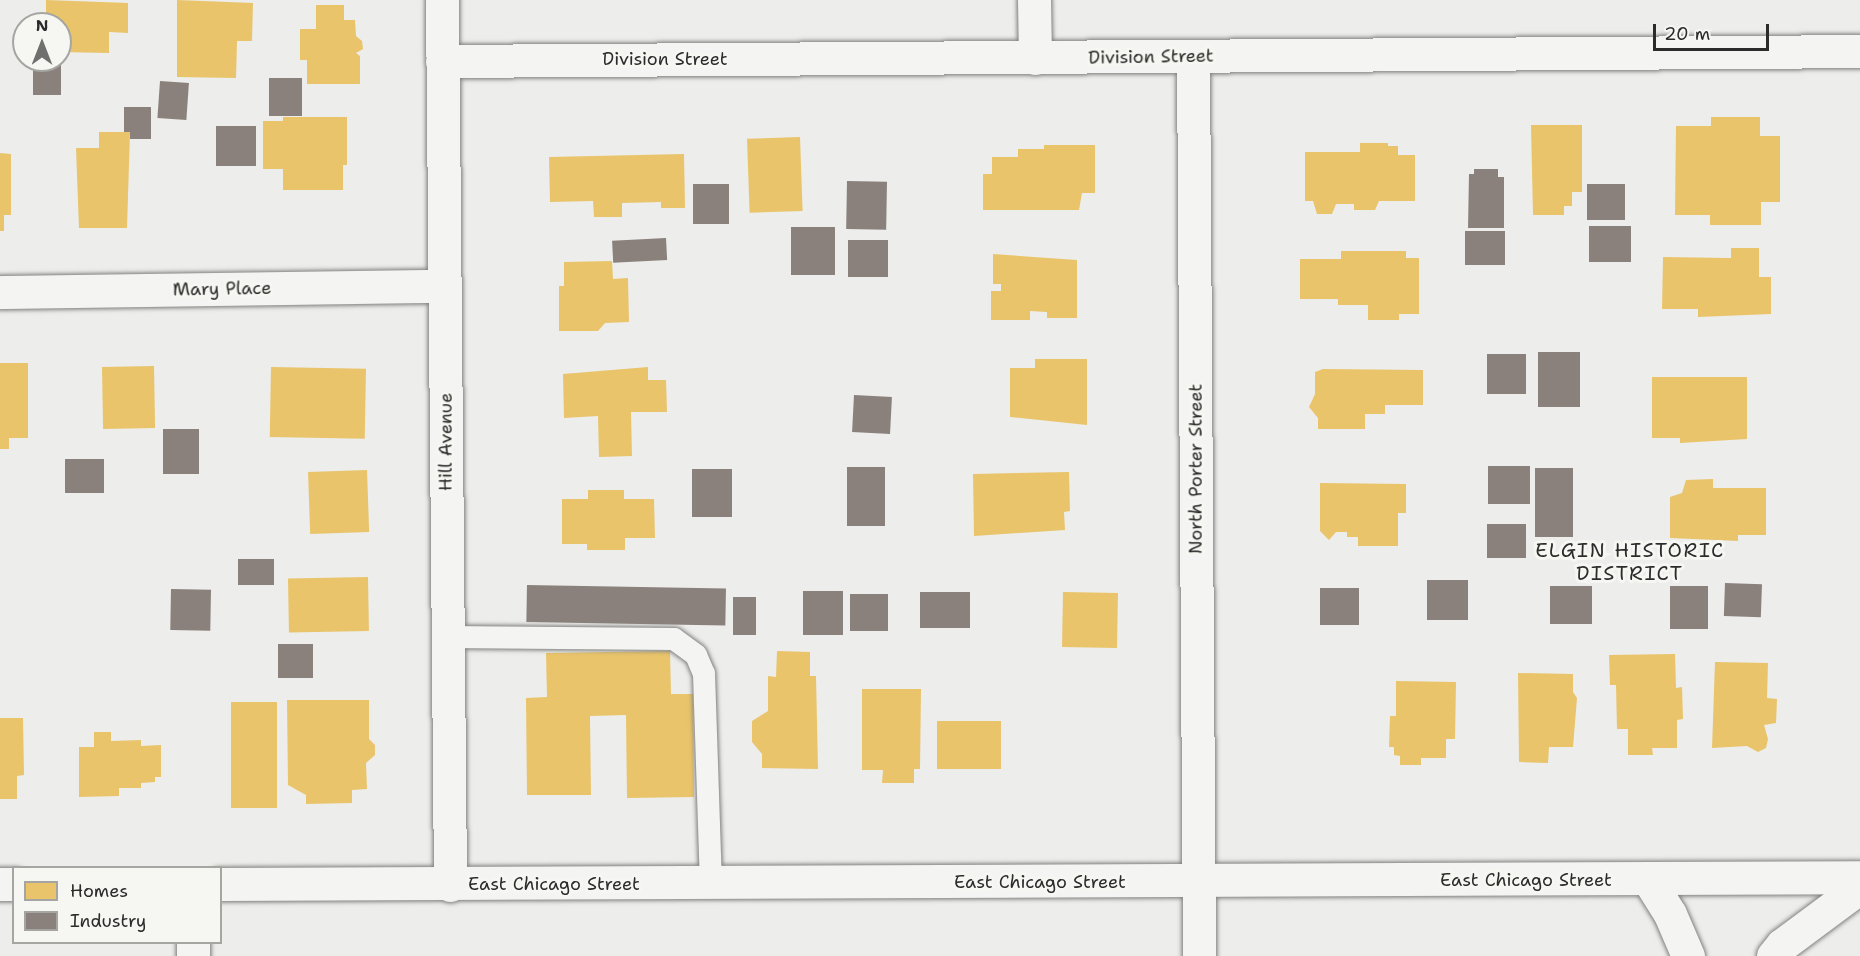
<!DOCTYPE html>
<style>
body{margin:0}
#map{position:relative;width:1860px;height:956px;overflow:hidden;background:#ededeb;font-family:"Shantell Sans",sans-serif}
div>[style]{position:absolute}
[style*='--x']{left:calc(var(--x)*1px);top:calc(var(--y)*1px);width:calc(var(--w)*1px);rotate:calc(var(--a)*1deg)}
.homes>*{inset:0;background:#e9c46a;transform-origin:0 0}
.industry>*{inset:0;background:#8a817c;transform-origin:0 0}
.roads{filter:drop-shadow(0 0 2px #828281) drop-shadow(0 0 2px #828281)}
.lane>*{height:22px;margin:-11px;padding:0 11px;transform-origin:11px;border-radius:11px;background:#f4f4f2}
.street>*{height:33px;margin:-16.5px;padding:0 16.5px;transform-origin:16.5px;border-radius:16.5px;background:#f4f4f2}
.secondary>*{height:33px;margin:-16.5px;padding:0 16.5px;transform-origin:16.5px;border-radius:16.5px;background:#f4f4f2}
span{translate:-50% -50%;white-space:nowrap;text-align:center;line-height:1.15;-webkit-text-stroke:6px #f6f6f2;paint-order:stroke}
.street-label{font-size:18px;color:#2b2b2b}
.neighbourhood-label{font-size:20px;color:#2b2b2b;letter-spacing:1.5px}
.legend{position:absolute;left:12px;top:866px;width:210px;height:78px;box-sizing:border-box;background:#f6f6f2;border:2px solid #a5a5a2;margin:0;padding:8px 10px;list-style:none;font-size:18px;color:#2b2b2b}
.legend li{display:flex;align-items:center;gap:12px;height:30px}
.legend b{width:30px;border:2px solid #a5a5a2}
.north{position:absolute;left:12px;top:12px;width:60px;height:60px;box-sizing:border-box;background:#f6f6f2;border:2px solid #a5a5a2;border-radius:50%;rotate:0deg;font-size:16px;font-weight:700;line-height:24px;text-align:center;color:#2b2b2b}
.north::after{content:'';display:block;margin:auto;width:21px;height:27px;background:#6f6f6e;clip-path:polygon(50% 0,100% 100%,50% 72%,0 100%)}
.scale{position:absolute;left:1653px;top:24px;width:116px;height:27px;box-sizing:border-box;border:3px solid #2b2b2b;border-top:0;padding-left:8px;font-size:18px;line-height:21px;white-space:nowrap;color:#2b2b2b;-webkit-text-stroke:4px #f6f6f2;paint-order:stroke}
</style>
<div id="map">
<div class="homes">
<i style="clip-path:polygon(46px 0,128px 3px,128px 33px,109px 32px,109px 53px,60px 52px,60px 24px,46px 24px)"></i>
<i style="clip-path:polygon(177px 0,253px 3px,252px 41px,237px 41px,236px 78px,177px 77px)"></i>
<i style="clip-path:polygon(316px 5px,344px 5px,344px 20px,355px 20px,356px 36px,362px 41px,363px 49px,356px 53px,360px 56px,360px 84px,307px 84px,307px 60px,300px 60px,300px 29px,316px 29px)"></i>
<i style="clip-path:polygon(283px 117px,347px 117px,347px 165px,343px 165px,343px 190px,283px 190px,283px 169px,263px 169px,263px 121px,283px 121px)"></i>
<i style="clip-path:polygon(1711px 117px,1760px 117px,1760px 136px,1780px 136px,1780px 202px,1761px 202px,1761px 225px,1710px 225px,1710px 215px,1675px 215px,1676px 126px,1711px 126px)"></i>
<i style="clip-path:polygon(1531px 125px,1582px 125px,1582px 192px,1572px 192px,1572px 206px,1564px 206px,1564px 215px,1533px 215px)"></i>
<i style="clip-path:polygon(99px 132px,130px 132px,127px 228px,79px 228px,76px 148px,99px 148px)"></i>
<i style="left:800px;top:137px;width:74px;height:53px;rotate:88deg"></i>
<i style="clip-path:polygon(1360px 143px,1388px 143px,1388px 146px,1398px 146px,1398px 155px,1415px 155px,1415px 201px,1379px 201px,1375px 210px,1354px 210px,1354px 204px,1336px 204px,1332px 214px,1317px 214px,1313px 201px,1305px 201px,1305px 152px,1360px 152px)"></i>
<i style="clip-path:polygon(1044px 145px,1095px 145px,1095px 193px,1082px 193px,1079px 210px,983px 210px,983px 174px,992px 174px,992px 157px,1018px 157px,1018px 149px,1044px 149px)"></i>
<i style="clip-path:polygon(0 153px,11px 154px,11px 215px,4px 215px,4px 231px,0 231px)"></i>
<i style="clip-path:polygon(684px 154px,685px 208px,661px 208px,661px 202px,622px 203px,622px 217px,594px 217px,593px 201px,550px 202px,549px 157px)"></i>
<i style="clip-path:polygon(1731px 248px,1759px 248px,1759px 277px,1771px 277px,1771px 314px,1698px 317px,1698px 309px,1662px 309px,1663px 257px,1731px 258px)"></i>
<i style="clip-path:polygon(1341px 251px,1406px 251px,1406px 258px,1419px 258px,1419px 314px,1399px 314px,1399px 320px,1368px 320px,1368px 305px,1338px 305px,1338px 299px,1300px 299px,1300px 259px,1341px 259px)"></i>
<i style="clip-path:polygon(993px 254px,1077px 260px,1077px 318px,1047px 318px,1047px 312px,1030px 311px,1030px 320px,991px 320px,991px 291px,1001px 291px,1001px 284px,993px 284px)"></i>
<i style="clip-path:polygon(612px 261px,613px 279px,628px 278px,629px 322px,605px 323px,598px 331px,559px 331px,559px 286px,564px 286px,564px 262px)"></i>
<i style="clip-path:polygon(1035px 359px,1087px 359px,1087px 425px,1010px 417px,1010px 368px,1035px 368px)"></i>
<i style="clip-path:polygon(0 363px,28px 363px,28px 438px,9px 438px,9px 449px,0 449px)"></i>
<i style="left:154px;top:366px;width:62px;height:52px;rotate:89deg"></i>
<i style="left:271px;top:367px;width:95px;height:70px;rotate:1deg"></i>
<i style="clip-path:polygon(648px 367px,648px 380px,666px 380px,667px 412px,631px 412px,632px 456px,599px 457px,598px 416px,564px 418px,563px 374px)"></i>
<i style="clip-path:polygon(1323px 369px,1423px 370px,1423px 405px,1385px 405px,1385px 414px,1365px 414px,1365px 429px,1318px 429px,1318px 418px,1309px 407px,1315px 394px,1315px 372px)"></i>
<i style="clip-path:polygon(1652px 377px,1747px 377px,1747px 439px,1680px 443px,1680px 438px,1652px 438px)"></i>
<i style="left:367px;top:470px;width:62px;height:59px;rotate:88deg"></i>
<i style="clip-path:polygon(1069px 472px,1070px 511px,1064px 512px,1065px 530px,974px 536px,973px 474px)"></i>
<i style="clip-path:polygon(1713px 479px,1713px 488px,1766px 488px,1766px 535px,1738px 535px,1738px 541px,1670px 538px,1670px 497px,1682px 493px,1686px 480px)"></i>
<i style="clip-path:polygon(1320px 483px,1406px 484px,1406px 513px,1398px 513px,1398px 546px,1358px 546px,1358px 537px,1347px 537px,1347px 532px,1336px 532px,1329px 540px,1320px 531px)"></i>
<i style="clip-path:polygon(588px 490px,624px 490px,624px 499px,654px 499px,655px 538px,625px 538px,625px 550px,587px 550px,587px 544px,562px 544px,562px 499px,588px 499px)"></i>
<i style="left:368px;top:577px;width:54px;height:80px;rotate:89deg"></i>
<i style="left:1063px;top:592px;width:55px;height:55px;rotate:1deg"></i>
<i style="clip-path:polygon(670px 651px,671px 694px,693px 694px,694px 797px,627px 798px,626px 715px,590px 716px,591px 795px,527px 795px,526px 698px,547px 697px,546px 653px)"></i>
<i style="clip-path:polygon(777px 651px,810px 652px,810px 676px,816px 676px,818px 769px,762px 768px,762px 754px,752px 742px,752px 721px,768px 711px,768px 676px,776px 677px)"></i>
<i style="clip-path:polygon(1675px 654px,1676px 688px,1682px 687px,1683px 719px,1677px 720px,1677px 748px,1652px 748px,1653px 755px,1628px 755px,1628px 729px,1617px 729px,1616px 685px,1610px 685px,1609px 655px)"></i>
<i style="clip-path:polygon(1715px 662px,1768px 663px,1767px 698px,1777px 699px,1776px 723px,1764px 725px,1768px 739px,1766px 748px,1758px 752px,1747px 746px,1712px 748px)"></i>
<i style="clip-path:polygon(1518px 673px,1573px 674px,1573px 692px,1577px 698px,1573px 747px,1549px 747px,1548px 763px,1519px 762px)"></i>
<i style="clip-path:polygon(1396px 681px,1456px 682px,1455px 739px,1446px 739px,1446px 758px,1421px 758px,1421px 765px,1400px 765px,1400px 756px,1394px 755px,1394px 747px,1389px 747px,1390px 716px,1396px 716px)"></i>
<i style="clip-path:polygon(862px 689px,921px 689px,920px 769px,914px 769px,914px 783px,882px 783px,883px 770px,862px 770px)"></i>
<i style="clip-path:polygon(287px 700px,369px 700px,369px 739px,375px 745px,375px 755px,366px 763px,367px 789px,352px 790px,352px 803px,306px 804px,306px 795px,288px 785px)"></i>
<i style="left:231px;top:702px;width:46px;height:106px"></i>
<i style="clip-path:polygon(0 718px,23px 718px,24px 775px,17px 776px,17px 799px,0 799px)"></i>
<i style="left:937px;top:721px;width:64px;height:48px"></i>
<i style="clip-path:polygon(94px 732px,111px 732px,111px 741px,141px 740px,141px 746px,161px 745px,161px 777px,155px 777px,155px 782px,141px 783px,141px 788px,119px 788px,119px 796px,79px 797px,79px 747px,94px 747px)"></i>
</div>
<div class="industry">
<i style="left:33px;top:61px;width:28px;height:34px"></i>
<i style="left:269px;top:78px;width:33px;height:38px"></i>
<i style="left:160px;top:81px;width:29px;height:37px;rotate:4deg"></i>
<i style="clip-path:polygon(124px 107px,151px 107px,151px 139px,130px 139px,130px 132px,124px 132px)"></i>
<i style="left:216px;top:126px;width:40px;height:40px"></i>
<i style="clip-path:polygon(1474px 169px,1498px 169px,1498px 177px,1504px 177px,1504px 228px,1468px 228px,1469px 174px,1474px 174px)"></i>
<i style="left:847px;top:181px;width:40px;height:48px;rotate:1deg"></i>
<i style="left:693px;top:184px;width:36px;height:40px"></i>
<i style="left:1587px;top:184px;width:38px;height:36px"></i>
<i style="left:1589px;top:226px;width:42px;height:36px"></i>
<i style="left:835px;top:227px;width:48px;height:44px;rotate:90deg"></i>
<i style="left:1465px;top:231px;width:40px;height:34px"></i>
<i style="left:666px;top:238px;width:22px;height:54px;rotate:87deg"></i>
<i style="left:848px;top:240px;width:40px;height:37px"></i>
<i style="left:1538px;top:352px;width:42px;height:55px"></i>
<i style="left:1487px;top:354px;width:39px;height:40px"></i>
<i style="left:854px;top:395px;width:38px;height:37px;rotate:3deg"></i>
<i style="left:163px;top:429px;width:36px;height:45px"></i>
<i style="left:65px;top:459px;width:39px;height:34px"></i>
<i style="left:1530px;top:466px;width:38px;height:42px;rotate:90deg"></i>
<i style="left:847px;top:467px;width:38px;height:59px"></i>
<i style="left:1535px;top:468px;width:38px;height:69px"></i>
<i style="left:692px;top:469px;width:40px;height:48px"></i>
<i style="left:1487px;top:524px;width:39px;height:34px"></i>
<i style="left:274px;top:559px;width:26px;height:36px;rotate:90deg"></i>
<i style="left:1427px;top:580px;width:41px;height:40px"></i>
<i style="left:1725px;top:583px;width:37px;height:33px;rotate:2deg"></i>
<i style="left:527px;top:585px;width:199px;height:37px;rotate:1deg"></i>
<i style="left:1550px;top:586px;width:42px;height:38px"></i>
<i style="left:1670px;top:586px;width:38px;height:43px"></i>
<i style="left:1320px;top:588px;width:39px;height:37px"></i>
<i style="left:171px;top:589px;width:40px;height:41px;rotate:1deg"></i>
<i style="left:803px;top:591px;width:40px;height:44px"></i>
<i style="left:920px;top:592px;width:50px;height:36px"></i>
<i style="left:850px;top:594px;width:38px;height:37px"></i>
<i style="left:733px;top:597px;width:23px;height:38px"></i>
<i style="left:313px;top:644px;width:34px;height:35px;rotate:90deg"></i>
</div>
<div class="roads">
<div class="lane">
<i style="--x:447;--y:637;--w:227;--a:0.5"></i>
<i style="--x:674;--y:639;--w:27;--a:36"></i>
<i style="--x:696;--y:655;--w:21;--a:67"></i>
<i style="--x:704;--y:674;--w:210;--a:88.1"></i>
</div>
<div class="street">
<i style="--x:442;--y:0;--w:885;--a:89.48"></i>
<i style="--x:1034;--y:0;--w:58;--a:89"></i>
<i style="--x:1193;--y:56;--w:900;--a:89.62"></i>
<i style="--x:442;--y:61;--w:1418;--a:-0.4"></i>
<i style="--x:0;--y:292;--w:444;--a:-0.8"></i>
<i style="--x:193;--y:956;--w:14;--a:-90"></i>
</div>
<div class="secondary">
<i style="--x:1648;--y:879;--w:41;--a:57.8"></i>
<i style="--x:1670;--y:914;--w:46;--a:66.8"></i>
<i style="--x:0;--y:884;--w:14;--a:0"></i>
<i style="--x:220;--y:884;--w:1640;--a:-0.24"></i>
<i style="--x:1773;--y:956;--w:14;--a:-51"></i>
<i style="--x:1782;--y:945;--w:97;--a:-36.6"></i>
</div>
</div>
<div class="street-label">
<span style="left:1151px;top:57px;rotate:-1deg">Division Street</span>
<span style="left:665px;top:59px">Division Street</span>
<span style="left:222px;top:289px;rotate:-1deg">Mary Place</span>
<span style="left:446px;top:442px;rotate:-90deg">Hill Avenue</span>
<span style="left:1196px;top:469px;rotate:-90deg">North Porter Street</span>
<span style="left:1526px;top:880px">East Chicago Street</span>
<span style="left:1040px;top:882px">East Chicago Street</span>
<span style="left:554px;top:884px">East Chicago Street</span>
</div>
<div class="neighbourhood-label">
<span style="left:1630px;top:562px">ELGIN HISTORIC<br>DISTRICT</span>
</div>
<ul class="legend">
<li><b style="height:16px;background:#e9c46a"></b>Homes</li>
<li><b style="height:16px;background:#8a817c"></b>Industry</li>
</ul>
<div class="north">N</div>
<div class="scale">20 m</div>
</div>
